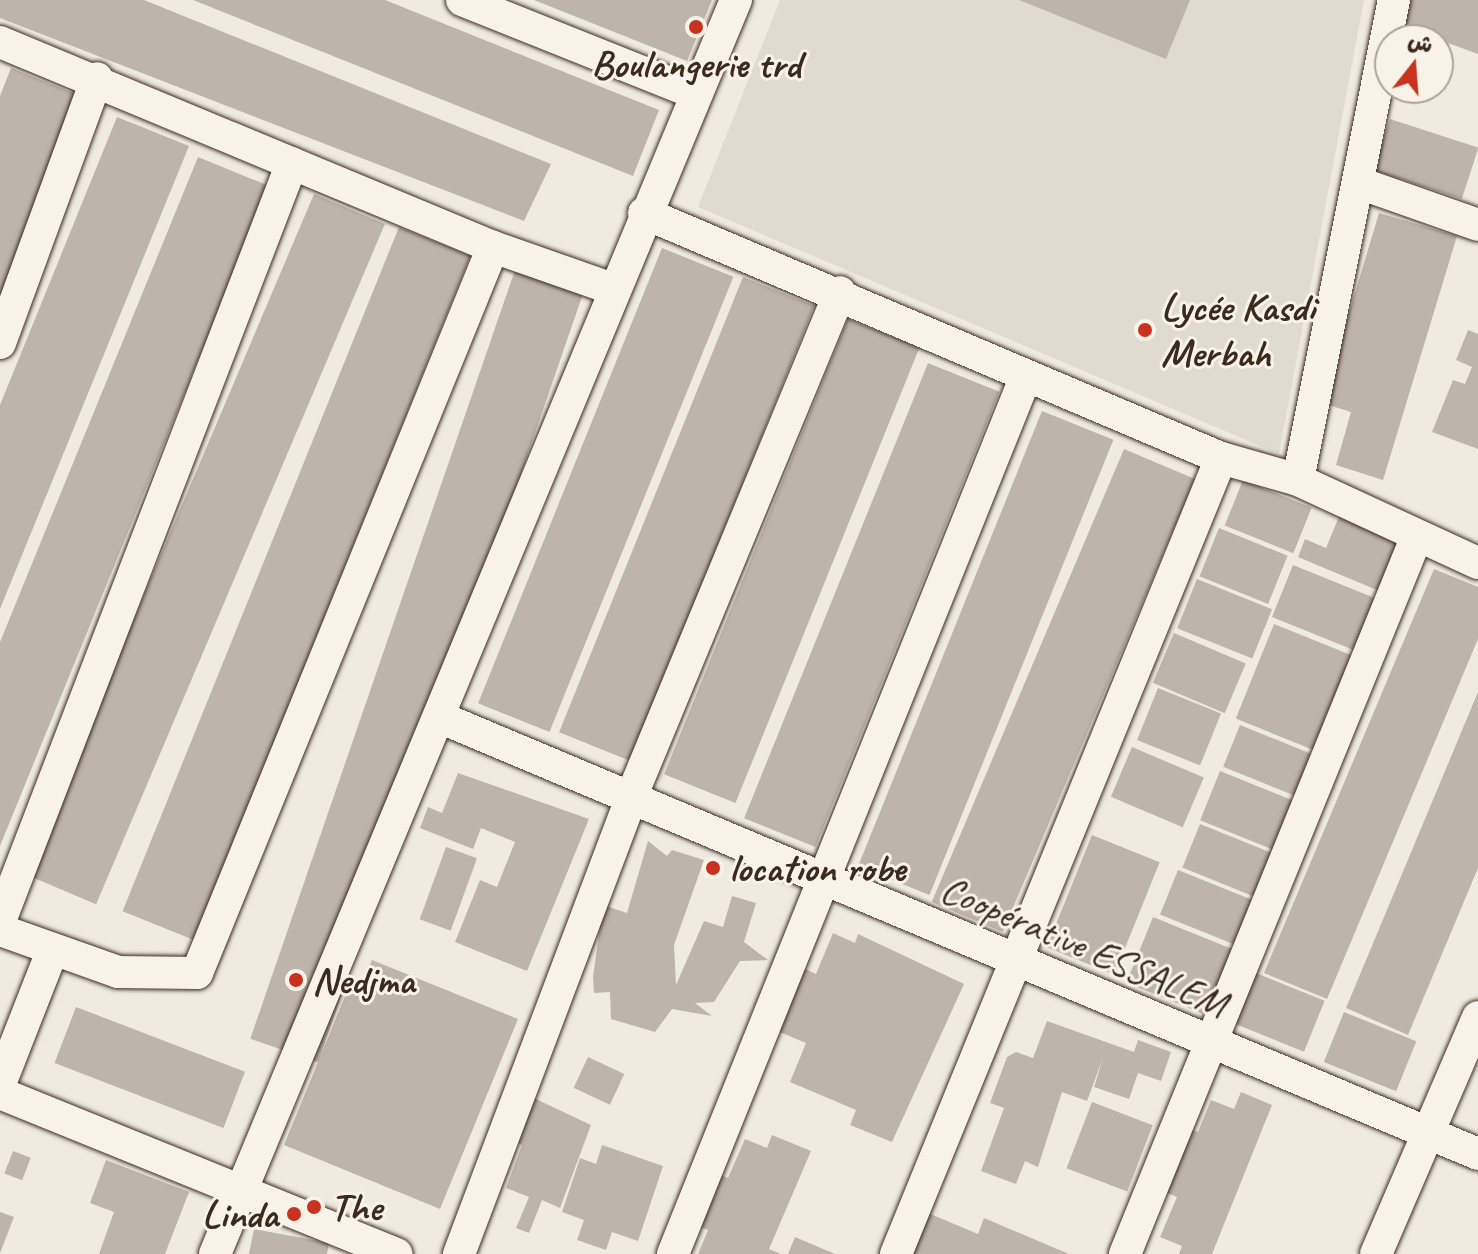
<!DOCTYPE html>
<meta charset="utf-8">
<style>
body{margin:0}
#map{position:relative;width:1478px;height:1254px;overflow:hidden;background:#efebe0;font-family:Caveat,"Playpen Sans Arabic",sans-serif}
div>[style]{position:absolute}
[style*='--x']{left:calc(var(--x)*1px);top:calc(var(--y)*1px);width:calc(var(--w)*1px);rotate:calc(var(--a)*1deg)}
.built>*{inset:0;background:#e0dbd0}
.building>*{inset:0;background:#bdb5aa;transform-origin:0 0}
.roads{filter:drop-shadow(0 0 2px #3b2a1e) drop-shadow(0 0 2px #3b2a1e)}
.street>*{height:32px;margin:-16px;padding:0 16px;transform-origin:16px;border-radius:16px;background:#f7f3e8}
.dots>*{width:22px;height:22px;translate:-50% -50%;box-sizing:border-box;border:4px solid #f7f3e8;border-radius:50%}
span{translate:-50% -50%;white-space:nowrap;text-align:center;line-height:1.15;-webkit-text-stroke:6px #f7f3e8;paint-order:stroke}
.poi-label{font-size:40px;color:#3b2a1e;font-weight:700}
.left{translate:0 -50%;text-align:left}
.right{translate:-100% -50%;text-align:right}
.street-label{font-size:40px;color:#3b2a1e}
.north{position:absolute;left:1374px;top:24px;width:80px;height:80px;box-sizing:border-box;background:#f7f3e8;border:2px solid #aca397;border-radius:50%;rotate:17deg;font-size:22px;font-weight:700;line-height:32px;text-align:center;color:#3b2a1e}
.north::after{content:'';display:block;margin:auto;width:28px;height:36px;background:#c8321e;clip-path:polygon(50% 0,100% 100%,50% 72%,0 100%)}
</style>
<div id="map">
<div class="built">
<i style="clip-path:polygon(780px 0,1364px 0,1279px 454px,698px 207px)"></i>
</div>
<div class="building">
<i style="clip-path:polygon(0 0,144px 0,551px 164px,524px 221px,0 18px)"></i>
<i style="clip-path:polygon(193px 0,385px 0,659px 110px,633px 176px)"></i>
<i style="clip-path:polygon(534px 0,712px 0,687px 61px)"></i>
<i style="clip-path:polygon(1019px 0,1190px 0,1166px 59px)"></i>
<i style="clip-path:polygon(1405px 0,1478px 0,1478px 54px,1396px 24px)"></i>
<i style="clip-path:polygon(11px 68px,83px 97px,0 300px,0 96px)"></i>
<i style="clip-path:polygon(117px 117px,189px 146px,0 609px,0 405px)"></i>
<i style="left:1390px;top:119px;width:93px;height:54px;rotate:18deg"></i>
<i style="clip-path:polygon(198px 157px,269px 186px,0 846px,0 642px)"></i>
<i style="left:314px;top:194px;width:77px;height:739px;rotate:23deg"></i>
<i style="clip-path:polygon(1379px 213px,1457px 236px,1383px 480px,1336px 465px,1351px 412px,1322px 403px)"></i>
<i style="left:399px;top:227px;width:77px;height:738px;rotate:22deg"></i>
<i style="left:662px;top:248px;width:77px;height:491px;rotate:22deg"></i>
<i style="left:515px;top:270px;width:72px;height:813px;rotate:19deg"></i>
<i style="left:743px;top:277px;width:77px;height:491px;rotate:22deg"></i>
<i style="left:848px;top:319px;width:77px;height:491px;rotate:22deg"></i>
<i style="clip-path:polygon(1468px 330px,1478px 334px,1478px 449px,1432px 432px,1453px 380px,1465px 384px,1472px 367px,1456px 360px)"></i>
<i style="left:928px;top:363px;width:77px;height:491px;rotate:22deg"></i>
<i style="left:1042px;top:411px;width:77px;height:491px;rotate:22deg"></i>
<i style="left:1124px;top:449px;width:77px;height:492px;rotate:23deg"></i>
<i style="left:1243px;top:480px;width:74px;height:49px;rotate:22deg"></i>
<i style="clip-path:polygon(1341px 512px,1406px 539px,1384px 593px,1298px 557px,1305px 539px,1326px 548px)"></i>
<i style="left:1219px;top:528px;width:74px;height:52px;rotate:22deg"></i>
<i style="left:1293px;top:565px;width:94px;height:56px;rotate:22deg"></i>
<i style="clip-path:polygon(1434px 569px,1478px 587px,1478px 639px,1327px 999px,1264px 973px)"></i>
<i style="left:1197px;top:579px;width:81px;height:53px;rotate:22deg"></i>
<i style="left:1274px;top:624px;width:87px;height:102px;rotate:22deg"></i>
<i style="left:1174px;top:633px;width:78px;height:54px;rotate:23deg"></i>
<i style="left:1158px;top:688px;width:68px;height:56px;rotate:22deg"></i>
<i style="clip-path:polygon(1478px 692px,1478px 868px,1408px 1035px,1346px 1008px)"></i>
<i style="left:1240px;top:725px;width:80px;height:45px;rotate:22deg"></i>
<i style="left:1132px;top:747px;width:78px;height:54px;rotate:23deg"></i>
<i style="left:1220px;top:771px;width:82px;height:53px;rotate:22deg"></i>
<i style="clip-path:polygon(458px 773px,589px 819px,527px 971px,455px 942px,480px 880px,497px 887px,515px 842px,481px 828px,473px 849px,420px 828px,428px 807px,442px 813px)"></i>
<i style="left:1200px;top:824px;width:81px;height:47px;rotate:22deg"></i>
<i style="left:1092px;top:835px;width:73px;height:121px;rotate:22deg"></i>
<i style="clip-path:polygon(648px 841px,667px 856px,672px 850px,704px 860px,674px 945px,676px 985px,704px 921px,723px 927px,732px 896px,756px 903px,744px 942px,768px 960px,740px 961px,714px 1002px,695px 1003px,712px 1016px,672px 1009px,655px 1032px,611px 1019px,610px 992px,594px 993px,593px 977px,603px 905px,627px 913px)"></i>
<i style="left:446px;top:847px;width:33px;height:77px;rotate:20deg"></i>
<i style="left:1178px;top:870px;width:83px;height:48px;rotate:22deg"></i>
<i style="left:1153px;top:917px;width:92px;height:71px;rotate:22deg"></i>
<i style="clip-path:polygon(833px 933px,855px 943px,858px 934px,964px 984px,892px 1142px,850px 1125px,856px 1110px,790px 1082px,806px 1043px,775px 1030px,801px 967px,816px 974px)"></i>
<i style="clip-path:polygon(372px 960px,518px 1019px,440px 1209px,284px 1145px,350px 984px,361px 989px)"></i>
<i style="left:1256px;top:973px;width:74px;height:55px;rotate:22deg"></i>
<i style="left:76px;top:1007px;width:181px;height:60px;rotate:21deg"></i>
<i style="left:1344px;top:1012px;width:78px;height:54px;rotate:22deg"></i>
<i style="clip-path:polygon(1047px 1021px,1134px 1052px,1138px 1040px,1171px 1052px,1161px 1081px,1138px 1073px,1129px 1099px,1094px 1087px,1103px 1058px,1087px 1101px,1062px 1092px,1038px 1167px,1025px 1161px,1016px 1184px,981px 1171px,1004px 1108px,990px 1103px,1007px 1057px,1016px 1052px,1033px 1058px)"></i>
<i style="left:588px;top:1057px;width:40px;height:34px;rotate:25deg"></i>
<i style="clip-path:polygon(1241px 1092px,1272px 1105px,1212px 1254px,1179px 1254px,1182px 1246px,1160px 1237px,1177px 1197px,1155px 1188px,1180px 1125px,1198px 1132px,1211px 1100px,1234px 1109px)"></i>
<i style="clip-path:polygon(523px 1093px,591px 1125px,560px 1208px,542px 1200px,529px 1233px,516px 1228px,529px 1197px,506px 1188px,522px 1145px,505px 1138px)"></i>
<i style="left:1092px;top:1102px;width:65px;height:71px;rotate:21deg"></i>
<i style="clip-path:polygon(772px 1135px,811px 1151px,769px 1249px,781px 1254px,698px 1254px,708px 1230px,692px 1224px,714px 1172px,728px 1178px,745px 1139px,767px 1148px)"></i>
<i style="clip-path:polygon(602px 1145px,663px 1166px,638px 1241px,612px 1232px,606px 1250px,577px 1240px,584px 1220px,562px 1212px,580px 1158px,596px 1164px)"></i>
<i style="left:13px;top:1151px;width:19px;height:24px;rotate:21deg"></i>
<i style="clip-path:polygon(106px 1160px,189px 1192px,165px 1254px,99px 1254px,114px 1212px,90px 1203px)"></i>
<i style="clip-path:polygon(0 1212px,14px 1217px,0 1253px)"></i>
<i style="clip-path:polygon(928px 1213px,978px 1234px,984px 1218px,1069px 1254px,911px 1254px)"></i>
<i style="clip-path:polygon(254px 1229px,329px 1243px,327px 1254px,249px 1254px)"></i>
<i style="clip-path:polygon(795px 1237px,835px 1254px,788px 1254px)"></i>
</div>
<div class="roads">
<div class="street">
<i style="--x:462;--y:0;--w:251;--a:21.8"></i>
<i style="--x:0;--y:42;--w:534;--a:22.58"></i>
<i style="--x:493;--y:247;--w:127;--a:19.3"></i>
<i style="--x:1359;--y:183;--w:126;--a:19.4"></i>
<i style="--x:644;--y:213;--w:627;--a:23.01"></i>
<i style="--x:1221;--y:458;--w:80;--a:15.9"></i>
<i style="--x:1298;--y:480;--w:198;--a:24.8"></i>
<i style="--x:0;--y:343;--w:282;--a:-69.9"></i>
<i style="--x:1298;--y:480;--w:490;--a:-78.7"></i>
<i style="--x:439;--y:717;--w:1127;--a:22.81"></i>
<i style="--x:0;--y:921;--w:812;--a:-68.93"></i>
<i style="--x:0;--y:930;--w:125;--a:19.6"></i>
<i style="--x:118;--y:972;--w:79;--a:0.7"></i>
<i style="--x:197;--y:973;--w:784;--a:-67.82"></i>
<i style="--x:0;--y:1084;--w:140;--a:-68.6"></i>
<i style="--x:0;--y:1093;--w:428;--a:22.1"></i>
<i style="--x:215;--y:1254;--w:1358;--a:-67.44"></i>
<i style="--x:459;--y:1254;--w:491;--a:-69.3"></i>
<i style="--x:632;--y:795;--w:544;--a:-67.53"></i>
<i style="--x:673;--y:1254;--w:946;--a:-68.1"></i>
<i style="--x:896;--y:1254;--w:860;--a:-67.79"></i>
<i style="--x:1125;--y:1254;--w:775;--a:-67.87"></i>
<i style="--x:1376;--y:1254;--w:258;--a:-66.7"></i>
</div>
</div>
<div class="dots">
<i style="left:696px;top:27px;background:#c8321e"></i>
<i style="left:1145px;top:330px;background:#c8321e"></i>
<i style="left:713px;top:868px;background:#c8321e"></i>
<i style="left:296px;top:980px;background:#c8321e"></i>
<i style="left:314px;top:1207px;background:#c8321e"></i>
<i style="left:294px;top:1214px;background:#c8321e"></i>
</div>
<div class="poi-label">
<span style="left:696px;top:64px">Boulangerie trd</span>
<span class="left" style="left:1161px;top:330px">Lycée Kasdi<br>Merbah</span>
<span class="left" style="left:729px;top:868px">location robe</span>
<span class="left" style="left:312px;top:980px">Nedjma</span>
<span class="left" style="left:330px;top:1207px">The</span>
<span class="right" style="left:278px;top:1214px">Linda</span>
</div>
<div class="street-label">
<span style="left:1084px;top:946px;rotate:23deg">Coopérative ESSALEM</span>
</div>
<div class="north">ش</div>
</div>
